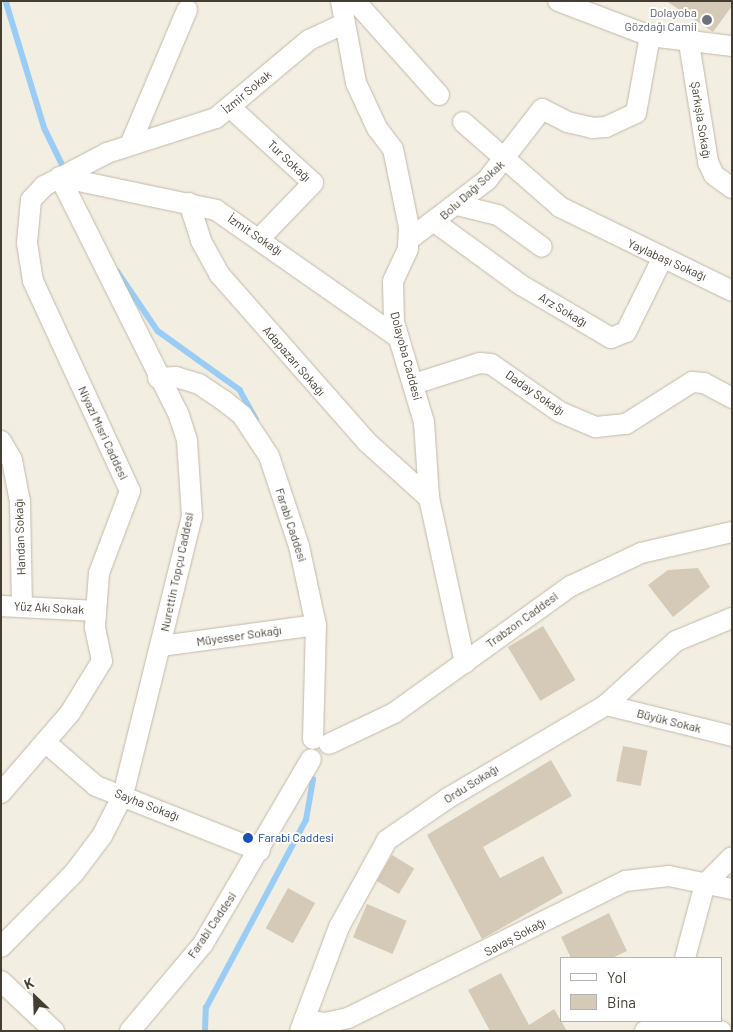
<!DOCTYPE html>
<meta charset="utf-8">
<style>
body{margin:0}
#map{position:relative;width:733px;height:1032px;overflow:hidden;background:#f3eee2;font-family:Barlow,sans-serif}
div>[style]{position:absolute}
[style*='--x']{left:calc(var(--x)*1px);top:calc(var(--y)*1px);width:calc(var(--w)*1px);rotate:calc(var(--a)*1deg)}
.stream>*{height:5.5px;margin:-2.75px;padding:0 2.75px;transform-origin:2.75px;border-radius:2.75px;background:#99cdf5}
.building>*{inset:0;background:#d4cab7;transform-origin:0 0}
.roads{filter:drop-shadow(0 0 1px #c1b9a7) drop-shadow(0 0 1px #c1b9a7)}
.minor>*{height:20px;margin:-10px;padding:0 10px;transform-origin:10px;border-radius:10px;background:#fff}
.dots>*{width:14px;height:14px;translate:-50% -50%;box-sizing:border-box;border:2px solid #fff;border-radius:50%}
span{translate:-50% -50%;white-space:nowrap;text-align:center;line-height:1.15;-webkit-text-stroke:4px #fff;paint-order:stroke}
.worship-label{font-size:12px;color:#5b616d}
.right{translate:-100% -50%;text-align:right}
.street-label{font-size:12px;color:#443e32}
.transit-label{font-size:12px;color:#164399}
.left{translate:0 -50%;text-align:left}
.frame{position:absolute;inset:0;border:2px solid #443e32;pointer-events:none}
.legend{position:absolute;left:560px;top:957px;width:162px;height:65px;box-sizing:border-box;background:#fff;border:1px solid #b4b2ad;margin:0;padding:6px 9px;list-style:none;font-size:15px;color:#443e32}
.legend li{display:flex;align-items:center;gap:10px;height:25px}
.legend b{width:25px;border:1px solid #b4b2ad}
.north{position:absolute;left:10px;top:972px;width:50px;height:50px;-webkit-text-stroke:4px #fff;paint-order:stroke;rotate:336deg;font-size:14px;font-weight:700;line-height:20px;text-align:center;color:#443e32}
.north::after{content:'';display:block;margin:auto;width:18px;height:22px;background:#443e32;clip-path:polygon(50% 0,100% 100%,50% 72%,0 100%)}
</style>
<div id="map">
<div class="stream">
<i style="--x:6;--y:1;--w:134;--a:73.1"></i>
<i style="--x:45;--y:129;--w:39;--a:64"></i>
<i style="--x:118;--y:272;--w:71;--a:55.9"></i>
<i style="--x:158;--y:331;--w:101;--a:35.7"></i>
<i style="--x:240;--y:390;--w:33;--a:61"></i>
<i style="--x:205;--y:1031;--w:23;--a:-88"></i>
<i style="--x:206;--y:1008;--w:213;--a:-62"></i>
<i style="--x:306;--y:820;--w:41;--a:-80.1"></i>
</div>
<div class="building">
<i style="clip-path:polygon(666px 1px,732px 1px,732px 6px,713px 32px)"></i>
<i style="clip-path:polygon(698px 568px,710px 587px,673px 617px,648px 585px,668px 570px)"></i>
<i style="left:543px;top:626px;width:63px;height:41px;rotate:59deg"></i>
<i style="left:623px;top:746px;width:25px;height:36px;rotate:11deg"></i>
<i style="clip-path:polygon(551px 760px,572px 796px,483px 847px,500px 878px,543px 856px,563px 893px,482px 939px,427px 835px)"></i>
<i style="left:392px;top:855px;width:26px;height:30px;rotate:31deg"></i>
<i style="left:288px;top:888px;width:31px;height:46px;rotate:29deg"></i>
<i style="left:367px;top:904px;width:43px;height:36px;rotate:23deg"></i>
<i style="clip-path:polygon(609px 913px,627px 951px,612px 958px,571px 958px,561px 937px)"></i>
<i style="clip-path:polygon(501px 973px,529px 1025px,554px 1009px,567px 1031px,490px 1031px,468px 990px)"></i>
</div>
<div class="roads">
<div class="minor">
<i style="--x:341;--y:1;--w:83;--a:79.6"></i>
<i style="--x:356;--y:83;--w:50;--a:65"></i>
<i style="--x:377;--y:128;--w:26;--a:53"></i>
<i style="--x:393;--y:149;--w:80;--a:78.4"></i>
<i style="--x:409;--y:227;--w:22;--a:93"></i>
<i style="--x:408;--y:249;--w:35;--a:115"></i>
<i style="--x:393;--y:281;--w:41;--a:88.6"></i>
<i style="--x:394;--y:322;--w:104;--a:73.3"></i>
<i style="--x:424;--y:422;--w:76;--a:86.2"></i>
<i style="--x:429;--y:498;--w:169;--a:77.7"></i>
<i style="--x:355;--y:1;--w:126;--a:48.2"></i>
<i style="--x:558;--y:1;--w:98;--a:20.8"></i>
<i style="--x:650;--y:36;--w:83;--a:7"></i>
<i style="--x:689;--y:43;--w:121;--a:80.9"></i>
<i style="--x:708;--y:162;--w:14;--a:65"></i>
<i style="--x:714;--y:175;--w:22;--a:36"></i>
<i style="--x:231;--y:108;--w:111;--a:42.4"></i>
<i style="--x:313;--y:183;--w:76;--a:133.9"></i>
<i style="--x:463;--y:122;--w:129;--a:41.2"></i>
<i style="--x:560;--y:207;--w:191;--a:26"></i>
<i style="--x:130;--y:145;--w:147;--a:-67.1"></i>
<i style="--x:60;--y:177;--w:159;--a:11.9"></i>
<i style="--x:216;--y:210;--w:223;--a:35"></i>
<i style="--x:189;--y:203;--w:40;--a:72"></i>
<i style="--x:201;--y:241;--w:38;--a:61"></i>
<i style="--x:219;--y:274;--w:224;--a:48.6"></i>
<i style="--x:367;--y:442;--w:84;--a:42.1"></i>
<i style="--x:457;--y:205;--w:42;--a:13.7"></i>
<i style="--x:498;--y:215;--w:54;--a:36"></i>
<i style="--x:436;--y:223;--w:105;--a:36.1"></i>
<i style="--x:521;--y:285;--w:104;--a:30.5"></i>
<i style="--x:611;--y:338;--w:16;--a:-22"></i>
<i style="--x:626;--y:332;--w:81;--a:-63.7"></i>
<i style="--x:411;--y:238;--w:96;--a:-37.3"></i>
<i style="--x:487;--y:180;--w:90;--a:-52.2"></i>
<i style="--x:542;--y:109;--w:28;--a:27"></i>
<i style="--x:567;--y:122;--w:26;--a:13"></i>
<i style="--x:592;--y:128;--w:14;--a:-4"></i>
<i style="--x:606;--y:127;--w:33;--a:-25"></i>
<i style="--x:636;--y:113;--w:78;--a:-79.7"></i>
<i style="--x:158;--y:378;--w:18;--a:-3"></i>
<i style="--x:176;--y:377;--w:24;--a:17"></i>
<i style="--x:199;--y:384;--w:29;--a:34"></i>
<i style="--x:223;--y:400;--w:24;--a:38"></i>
<i style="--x:242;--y:415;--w:49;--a:56.6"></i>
<i style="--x:269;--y:456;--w:95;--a:71.6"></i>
<i style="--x:299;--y:546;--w:81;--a:77.9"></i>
<i style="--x:316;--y:625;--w:114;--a:91.5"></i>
<i style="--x:414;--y:384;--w:69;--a:-17.7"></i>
<i style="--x:480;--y:363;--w:11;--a:5"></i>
<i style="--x:491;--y:364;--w:84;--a:34.8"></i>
<i style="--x:560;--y:412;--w:39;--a:23"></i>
<i style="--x:596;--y:427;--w:30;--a:-6"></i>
<i style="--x:626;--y:424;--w:78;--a:-32.5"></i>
<i style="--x:692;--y:382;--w:12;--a:5"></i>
<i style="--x:704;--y:383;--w:32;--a:28"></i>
<i style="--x:1;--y:441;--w:22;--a:60"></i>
<i style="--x:12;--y:460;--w:43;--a:79.2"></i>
<i style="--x:20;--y:502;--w:103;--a:88.9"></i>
<i style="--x:1;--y:606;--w:95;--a:3"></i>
<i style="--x:161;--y:646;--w:156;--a:-7.7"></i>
<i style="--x:606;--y:705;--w:130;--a:13.8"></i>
<i style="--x:45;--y:742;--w:67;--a:40.8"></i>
<i style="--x:96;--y:786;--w:176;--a:21.6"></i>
<i style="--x:329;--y:744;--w:72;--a:-25.5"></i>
<i style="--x:394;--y:713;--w:218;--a:-35.7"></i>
<i style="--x:571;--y:586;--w:77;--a:-25.2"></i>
<i style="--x:641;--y:553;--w:93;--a:-13"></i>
<i style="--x:1;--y:793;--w:106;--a:-49.2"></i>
<i style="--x:70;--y:713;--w:61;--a:-58.4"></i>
<i style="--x:102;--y:661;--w:35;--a:-102"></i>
<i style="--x:95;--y:627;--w:54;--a:-85.8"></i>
<i style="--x:99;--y:573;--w:88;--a:-69.3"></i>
<i style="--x:130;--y:491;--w:231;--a:-114.8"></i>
<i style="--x:33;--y:281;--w:38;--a:-99"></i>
<i style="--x:27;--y:243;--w:43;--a:-84.7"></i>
<i style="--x:31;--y:200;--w:19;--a:-47"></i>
<i style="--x:44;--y:186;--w:71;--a:-27.6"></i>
<i style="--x:107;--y:153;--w:114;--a:-17.8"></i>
<i style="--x:216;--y:118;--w:121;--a:-40"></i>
<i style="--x:309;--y:40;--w:38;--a:-25"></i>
<i style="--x:1;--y:947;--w:104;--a:-45.4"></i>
<i style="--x:74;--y:873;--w:46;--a:-52.9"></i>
<i style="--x:102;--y:836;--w:46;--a:-62.9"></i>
<i style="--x:123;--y:795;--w:287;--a:-76.1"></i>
<i style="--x:192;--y:516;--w:76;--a:-93.8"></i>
<i style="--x:187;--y:440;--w:28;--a:-108"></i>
<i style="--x:178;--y:413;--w:264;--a:-116.6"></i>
<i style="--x:685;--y:958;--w:77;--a:-74.9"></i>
<i style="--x:705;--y:884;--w:38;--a:-45"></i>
<i style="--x:1;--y:981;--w:73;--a:43.3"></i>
<i style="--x:304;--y:1020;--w:21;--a:8"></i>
<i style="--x:325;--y:1023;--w:24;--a:-12"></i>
<i style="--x:348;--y:1018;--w:309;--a:-26.3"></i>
<i style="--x:625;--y:881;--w:44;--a:-6.5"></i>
<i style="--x:669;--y:876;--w:64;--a:11.7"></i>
<i style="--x:130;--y:1031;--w:114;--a:-50"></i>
<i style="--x:203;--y:944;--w:214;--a:-59.7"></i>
<i style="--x:300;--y:1031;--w:111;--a:-69.4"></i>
<i style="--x:339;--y:927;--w:99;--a:-61.1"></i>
<i style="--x:387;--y:840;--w:74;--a:-34.5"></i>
<i style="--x:448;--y:798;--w:183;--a:-30.5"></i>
<i style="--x:606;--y:705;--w:95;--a:-42.4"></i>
<i style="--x:676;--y:641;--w:61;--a:-22.3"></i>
<i style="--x:645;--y:1031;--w:28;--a:-21"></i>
<i style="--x:671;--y:1021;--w:51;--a:11.3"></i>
</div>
</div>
<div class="dots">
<i style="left:707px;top:20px;background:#6b7280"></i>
<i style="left:248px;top:838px;background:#1a4fb4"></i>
</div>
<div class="worship-label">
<span class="right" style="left:697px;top:20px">Dolayoba<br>Gözdağı Camii</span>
</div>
<div class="street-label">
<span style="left:247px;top:92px;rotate:-40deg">İzmir Sokak</span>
<span style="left:701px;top:120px;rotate:81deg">Şarkışla Sokağı</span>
<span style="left:289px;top:161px;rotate:43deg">Tur Sokağı</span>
<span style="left:472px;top:190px;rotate:-42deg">Bolu Dağı Sokak</span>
<span style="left:255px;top:235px;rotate:34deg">İzmit Sokağı</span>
<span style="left:667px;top:260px;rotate:24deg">Yaylabaşı Sokağı</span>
<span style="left:563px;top:310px;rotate:31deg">Arz Sokağı</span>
<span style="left:406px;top:356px;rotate:75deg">Dolayoba Caddesi</span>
<span style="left:294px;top:361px;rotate:49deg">Adapazarı Sokağı</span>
<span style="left:535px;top:393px;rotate:35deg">Daday Sokağı</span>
<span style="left:103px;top:433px;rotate:65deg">Niyazi Mısri Caddesi</span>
<span style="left:291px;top:525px;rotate:72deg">Farabi Caddesi</span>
<span style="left:20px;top:537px;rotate:-92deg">Handan Sokağı</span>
<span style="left:177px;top:572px;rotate:-78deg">Nurettin Topçu Caddesi</span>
<span style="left:49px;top:608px;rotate:3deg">Yüz Akı Sokak</span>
<span style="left:522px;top:620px;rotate:-36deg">Trabzon Caddesi</span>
<span style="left:239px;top:636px;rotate:-8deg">Müyesser Sokağı</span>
<span style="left:669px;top:721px;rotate:14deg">Büyük Sokak</span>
<span style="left:471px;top:784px;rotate:-32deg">Ordu Sokağı</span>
<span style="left:147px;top:805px;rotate:21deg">Sayha Sokağı</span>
<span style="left:212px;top:925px;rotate:-56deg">Farabi Caddesi</span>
<span style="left:515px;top:937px;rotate:-28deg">Savaş Sokağı</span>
</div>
<div class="transit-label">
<span class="left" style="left:258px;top:838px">Farabi̇ Caddesi̇</span>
</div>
<div class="frame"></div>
<ul class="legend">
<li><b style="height:6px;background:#fff"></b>Yol</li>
<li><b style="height:14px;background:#d4cab7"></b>Bina</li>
</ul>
<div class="north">K</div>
</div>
